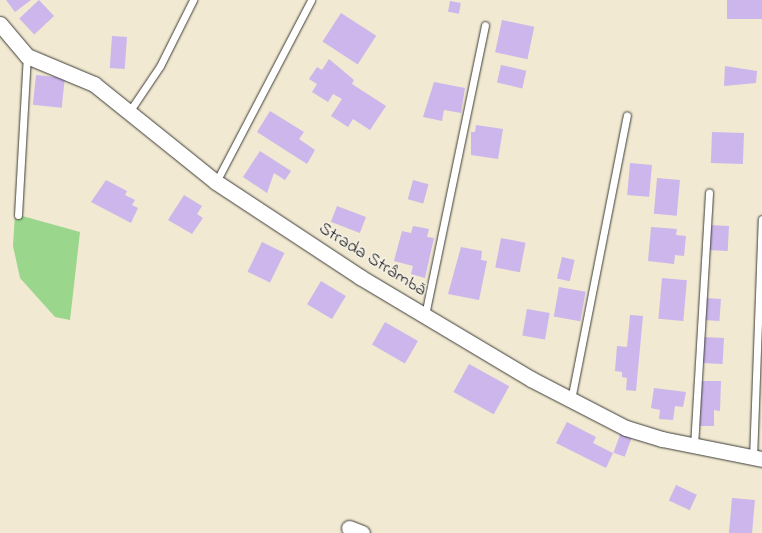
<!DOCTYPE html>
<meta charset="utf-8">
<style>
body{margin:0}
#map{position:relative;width:762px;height:533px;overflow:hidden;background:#f1e9d1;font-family:"Indie Flower",sans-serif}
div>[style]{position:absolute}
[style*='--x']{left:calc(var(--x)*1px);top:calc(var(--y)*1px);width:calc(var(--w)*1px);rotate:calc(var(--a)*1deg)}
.green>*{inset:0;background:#9ad68b}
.building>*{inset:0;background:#ccb6eb;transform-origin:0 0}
.roads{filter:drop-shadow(0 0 1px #3c3b37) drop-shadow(0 0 1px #3c3b37)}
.service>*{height:7px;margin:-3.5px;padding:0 3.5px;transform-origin:3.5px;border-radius:3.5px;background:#fff}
.minor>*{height:15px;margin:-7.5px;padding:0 7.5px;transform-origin:7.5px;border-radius:7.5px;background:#fff}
span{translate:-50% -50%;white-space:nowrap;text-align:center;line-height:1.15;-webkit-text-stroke:3px #f7f3e8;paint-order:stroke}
.street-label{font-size:18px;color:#1c1c1c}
</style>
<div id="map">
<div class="green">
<i style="clip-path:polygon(15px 214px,80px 232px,70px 320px,55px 317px,20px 278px,13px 246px)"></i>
</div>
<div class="building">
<i style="clip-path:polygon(6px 0,31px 0,15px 12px)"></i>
<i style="left:39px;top:0;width:22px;height:27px;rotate:47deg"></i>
<i style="left:727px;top:0;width:35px;height:19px"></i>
<i style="left:450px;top:1px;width:11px;height:11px;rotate:10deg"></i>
<i style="left:341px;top:13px;width:42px;height:34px;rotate:33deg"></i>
<i style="left:502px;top:20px;width:33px;height:33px;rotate:12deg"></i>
<i style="left:112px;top:36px;width:15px;height:32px;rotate:4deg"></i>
<i style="clip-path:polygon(329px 59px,354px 80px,352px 84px,386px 106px,370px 130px,353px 119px,348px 127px,331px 116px,342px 99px,333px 94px,328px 102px,312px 92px,317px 84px,309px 79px,317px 67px,322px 70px)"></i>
<i style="left:501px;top:65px;width:26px;height:18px;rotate:13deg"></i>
<i style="clip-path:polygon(725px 66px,757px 71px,756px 83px,724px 86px)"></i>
<i style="left:36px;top:75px;width:29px;height:30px;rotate:6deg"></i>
<i style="clip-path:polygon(434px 82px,465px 88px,461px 113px,444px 110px,442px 121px,423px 117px)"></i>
<i style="clip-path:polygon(270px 111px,304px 132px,299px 139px,315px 150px,307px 164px,257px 132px)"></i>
<i style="clip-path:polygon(476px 125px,503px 129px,498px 159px,471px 155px,471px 132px,475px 132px)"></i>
<i style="left:712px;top:132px;width:32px;height:31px;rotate:2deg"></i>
<i style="clip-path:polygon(260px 151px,291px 171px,285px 180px,274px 173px,267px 193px,243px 177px)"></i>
<i style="left:630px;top:163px;width:22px;height:32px;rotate:5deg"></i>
<i style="left:657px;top:178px;width:23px;height:36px;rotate:5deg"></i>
<i style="clip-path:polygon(106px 180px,127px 191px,125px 195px,135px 200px,132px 205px,138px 208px,131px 223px,91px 202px)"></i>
<i style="left:413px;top:180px;width:16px;height:20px;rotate:15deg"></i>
<i style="clip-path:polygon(184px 195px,202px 206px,197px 214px,203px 218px,192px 234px,168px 220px)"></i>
<i style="left:337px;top:206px;width:31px;height:17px;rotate:21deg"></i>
<i style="left:708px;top:225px;width:21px;height:25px;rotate:3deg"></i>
<i style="clip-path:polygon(413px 226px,429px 229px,427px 237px,434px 238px,425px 278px,411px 274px,413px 266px,394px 261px,402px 231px,411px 233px)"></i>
<i style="clip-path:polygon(651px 227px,677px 229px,676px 235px,686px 236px,684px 256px,675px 255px,674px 264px,648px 261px)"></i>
<i style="left:501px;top:238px;width:25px;height:30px;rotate:11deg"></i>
<i style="left:262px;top:242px;width:25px;height:33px;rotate:26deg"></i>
<i style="clip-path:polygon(461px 247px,482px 251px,481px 260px,487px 261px,479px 300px,448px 294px)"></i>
<i style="left:562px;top:257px;width:13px;height:22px;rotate:13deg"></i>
<i style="left:662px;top:278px;width:25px;height:41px;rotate:5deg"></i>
<i style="left:321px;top:281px;width:29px;height:27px;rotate:31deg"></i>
<i style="left:559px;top:287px;width:27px;height:30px;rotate:10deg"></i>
<i style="left:705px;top:298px;width:16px;height:22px;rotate:4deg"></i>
<i style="left:527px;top:309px;width:23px;height:27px;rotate:10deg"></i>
<i style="clip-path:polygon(630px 315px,643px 316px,636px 391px,626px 390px,627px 378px,622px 377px,622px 372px,615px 371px,617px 346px,627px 347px)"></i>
<i style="left:385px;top:322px;width:38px;height:26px;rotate:30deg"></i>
<i style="left:703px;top:337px;width:21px;height:26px;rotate:3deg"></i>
<i style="left:469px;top:364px;width:46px;height:32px;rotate:29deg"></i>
<i style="clip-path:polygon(701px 381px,721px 381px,720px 411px,714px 410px,714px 426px,700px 426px)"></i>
<i style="clip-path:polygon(654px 388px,686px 392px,683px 407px,675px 406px,673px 420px,659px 419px,660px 410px,651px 408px)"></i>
<i style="clip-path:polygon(567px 422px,596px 437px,593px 443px,613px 453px,606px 468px,556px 443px)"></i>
<i style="left:621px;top:432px;width:12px;height:22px;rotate:20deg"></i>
<i style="left:676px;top:485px;width:23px;height:17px;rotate:25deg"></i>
<i style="left:732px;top:498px;width:23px;height:35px;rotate:5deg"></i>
</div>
<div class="roads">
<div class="service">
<i style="--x:129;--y:112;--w:55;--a:-56"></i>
<i style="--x:160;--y:66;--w:74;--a:-63.4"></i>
<i style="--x:216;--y:182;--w:205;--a:-62.4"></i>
<i style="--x:18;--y:215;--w:159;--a:-86.8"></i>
<i style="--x:425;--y:315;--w:296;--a:-78.3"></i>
<i style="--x:571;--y:400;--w:290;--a:-78.9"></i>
<i style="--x:694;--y:446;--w:254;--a:-86.6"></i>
<i style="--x:753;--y:459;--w:240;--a:-87.9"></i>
</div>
<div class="minor">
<i style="--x:0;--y:24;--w:42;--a:49.8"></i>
<i style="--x:27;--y:56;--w:73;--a:22.7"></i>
<i style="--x:94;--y:84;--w:156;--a:38.8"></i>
<i style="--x:216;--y:182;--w:173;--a:33.4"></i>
<i style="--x:360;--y:277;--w:199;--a:30.8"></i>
<i style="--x:531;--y:379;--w:107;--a:27.3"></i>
<i style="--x:626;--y:428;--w:38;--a:17"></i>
<i style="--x:662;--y:439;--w:102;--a:11.3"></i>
<i style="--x:349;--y:528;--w:14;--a:21"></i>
</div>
</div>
<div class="street-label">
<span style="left:372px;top:260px;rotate:32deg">Strada Strâmbă</span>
</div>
</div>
